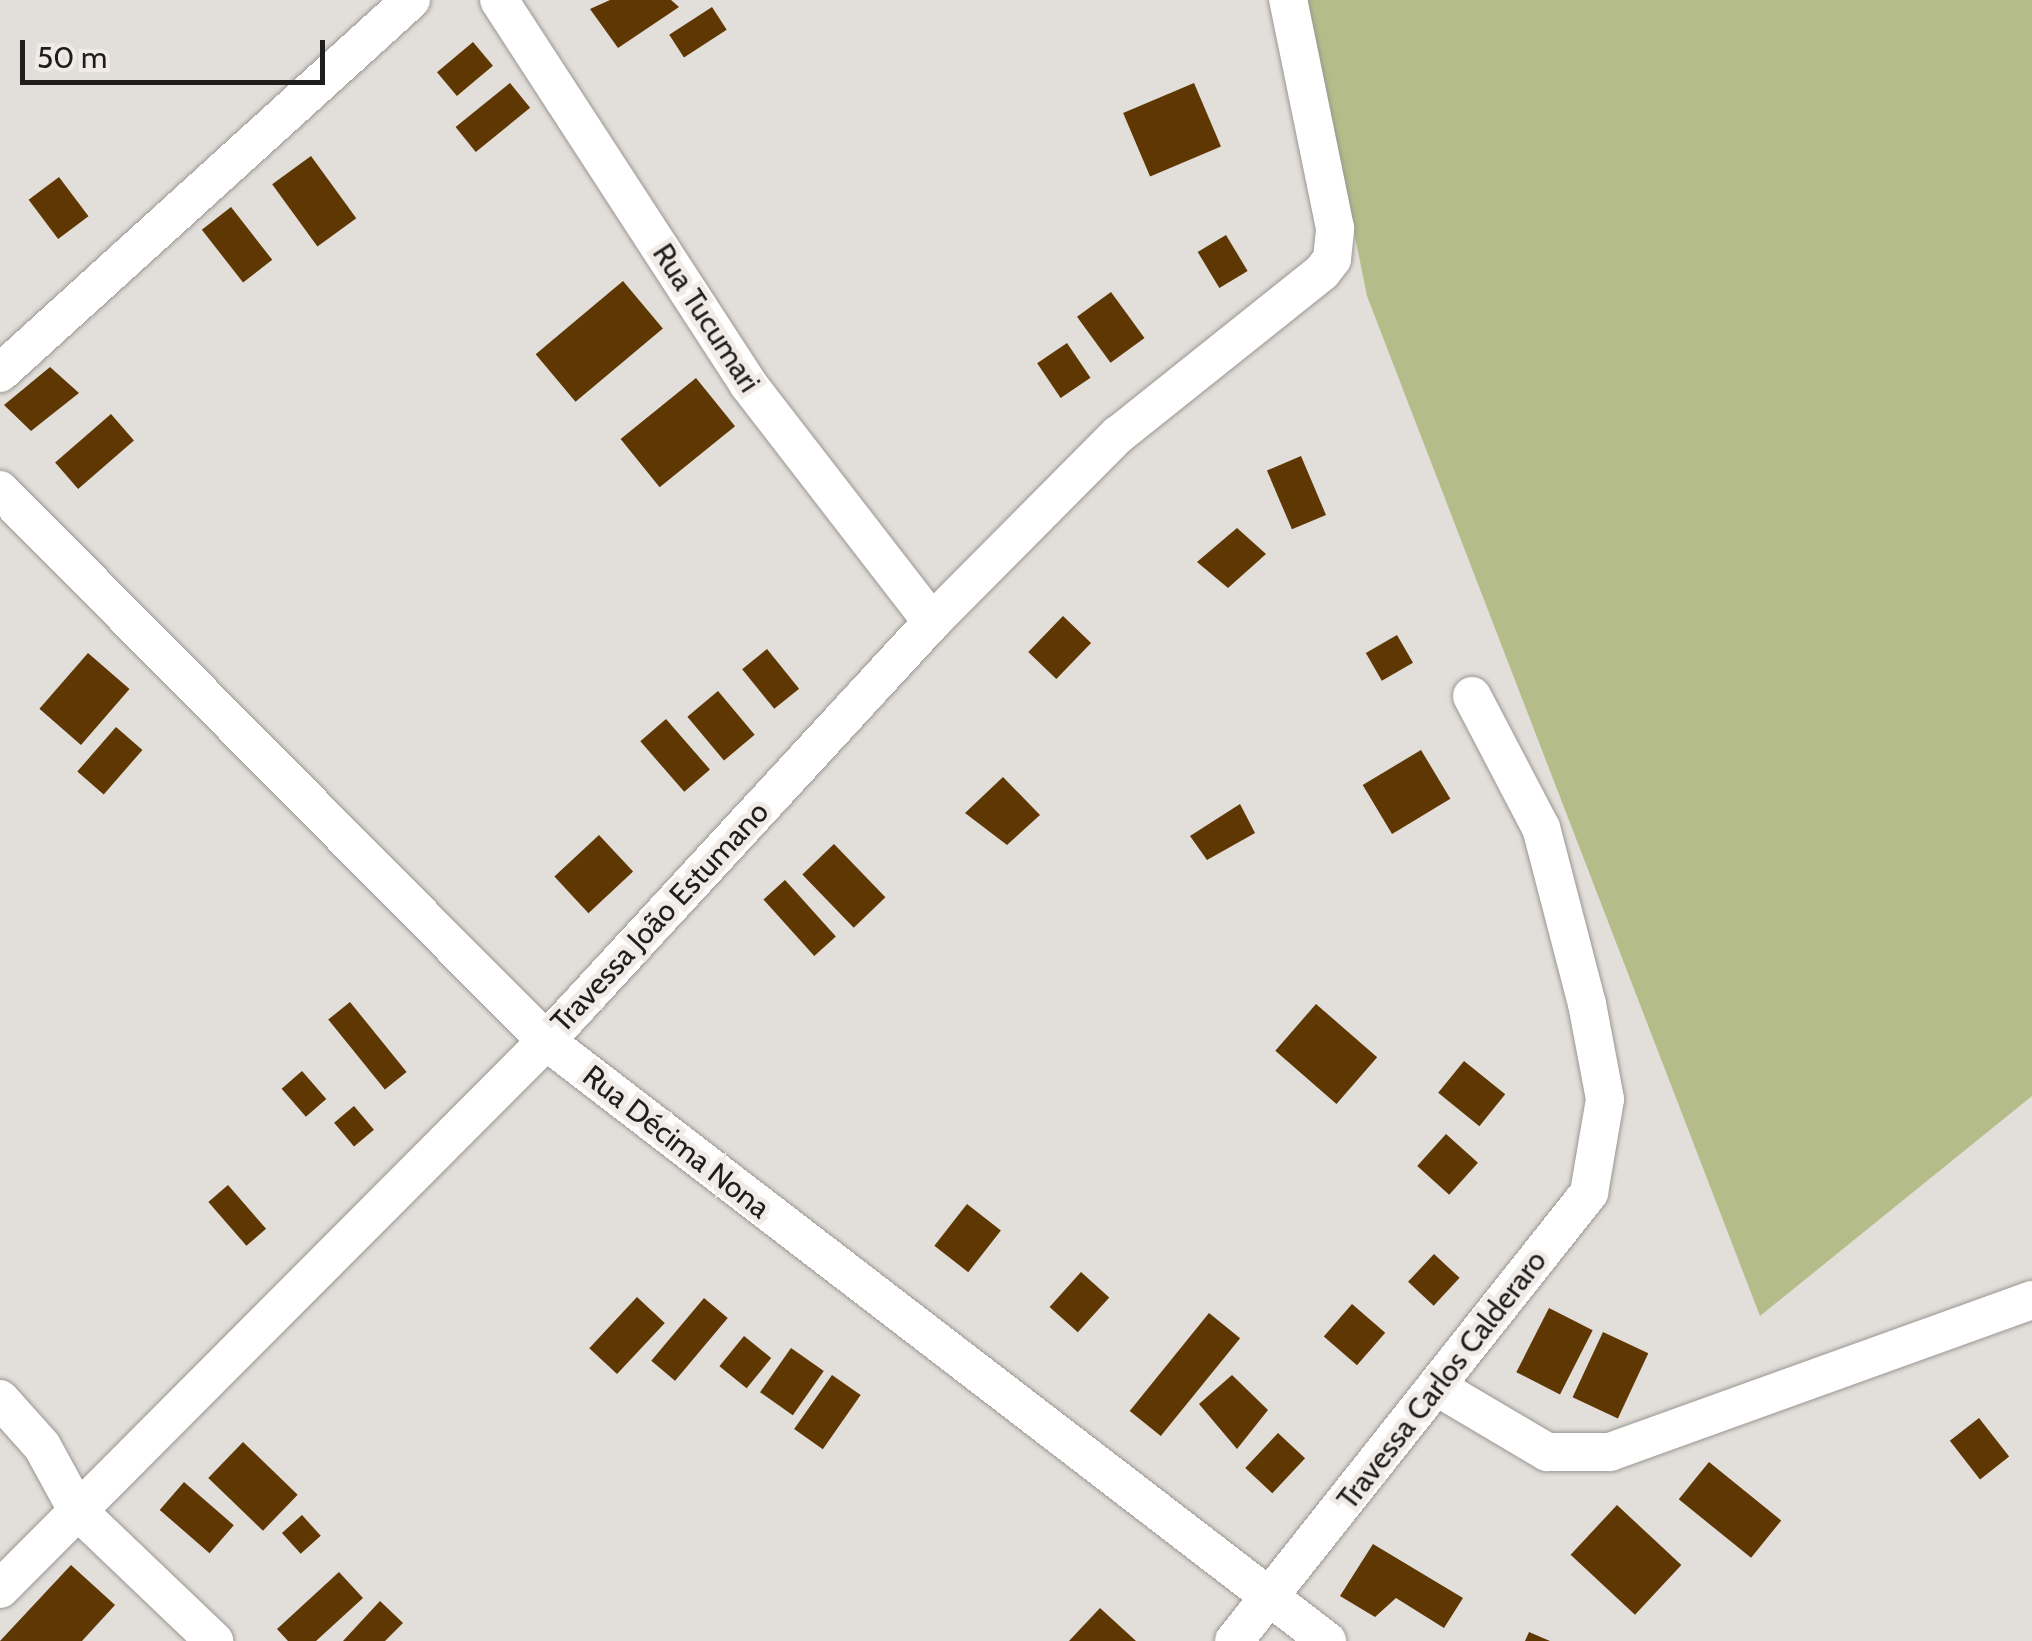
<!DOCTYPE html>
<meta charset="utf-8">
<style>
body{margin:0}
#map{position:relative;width:2032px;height:1641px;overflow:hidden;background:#e2deda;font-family:Cabin,sans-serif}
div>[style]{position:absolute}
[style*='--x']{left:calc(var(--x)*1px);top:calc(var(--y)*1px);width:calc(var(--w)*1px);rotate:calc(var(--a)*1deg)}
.green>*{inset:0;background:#b4bd89}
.building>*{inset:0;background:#5f3703;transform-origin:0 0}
.roads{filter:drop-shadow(0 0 2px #9a9692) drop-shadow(0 0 2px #9a9692)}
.street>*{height:38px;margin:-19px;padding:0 19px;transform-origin:19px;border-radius:19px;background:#fff}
span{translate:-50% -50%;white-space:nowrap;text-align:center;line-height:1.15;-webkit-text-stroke:10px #f0ebe7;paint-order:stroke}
.street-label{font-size:30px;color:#201e1d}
.scale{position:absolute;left:20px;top:40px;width:305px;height:45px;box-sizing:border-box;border:5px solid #201e1d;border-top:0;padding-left:12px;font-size:30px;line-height:35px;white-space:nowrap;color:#201e1d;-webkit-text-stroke:8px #f0ebe7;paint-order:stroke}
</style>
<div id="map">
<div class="green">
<i style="clip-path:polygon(1307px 0,2032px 0,2032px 1096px,1760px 1316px,1367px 296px)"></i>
</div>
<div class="building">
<i style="clip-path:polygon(610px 0,671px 0,679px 7px,618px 48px,590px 9px)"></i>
<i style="left:712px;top:7px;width:27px;height:51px;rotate:57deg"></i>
<i style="left:473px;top:42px;width:31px;height:47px;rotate:50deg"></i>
<i style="left:510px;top:83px;width:32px;height:70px;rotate:51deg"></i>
<i style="left:1194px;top:83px;width:69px;height:77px;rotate:67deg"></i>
<i style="left:311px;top:156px;width:77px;height:48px;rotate:54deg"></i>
<i style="left:59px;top:177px;width:49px;height:38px;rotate:53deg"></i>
<i style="left:231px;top:207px;width:67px;height:37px;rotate:52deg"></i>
<i style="left:1226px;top:235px;width:42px;height:33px;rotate:59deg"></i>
<i style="left:623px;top:281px;width:62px;height:114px;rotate:50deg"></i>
<i style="left:1111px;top:292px;width:57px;height:42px;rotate:54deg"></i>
<i style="left:1067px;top:343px;width:42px;height:36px;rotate:56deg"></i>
<i style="clip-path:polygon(50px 367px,79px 393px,31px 431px,4px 405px)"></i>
<i style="left:696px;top:378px;width:62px;height:97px;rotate:51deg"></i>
<i style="left:111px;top:414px;width:35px;height:74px;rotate:49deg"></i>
<i style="left:1301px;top:456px;width:64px;height:37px;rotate:67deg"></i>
<i style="clip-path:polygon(1237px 528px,1266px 554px,1228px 588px,1197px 562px)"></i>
<i style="left:1063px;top:616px;width:39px;height:50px;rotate:44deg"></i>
<i style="left:1397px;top:635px;width:32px;height:36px;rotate:60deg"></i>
<i style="left:767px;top:649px;width:51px;height:32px;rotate:51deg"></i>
<i style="left:88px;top:653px;width:55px;height:74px;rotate:41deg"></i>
<i style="left:718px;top:691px;width:57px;height:40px;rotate:50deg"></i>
<i style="left:666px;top:719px;width:67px;height:34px;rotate:49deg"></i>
<i style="left:116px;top:727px;width:35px;height:59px;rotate:41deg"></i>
<i style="left:1421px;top:750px;width:57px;height:68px;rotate:59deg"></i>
<i style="clip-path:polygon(1003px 777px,1040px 815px,1007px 845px,965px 813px)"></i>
<i style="clip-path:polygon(1240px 804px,1255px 833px,1207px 860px,1190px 836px)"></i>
<i style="left:599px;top:835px;width:50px;height:61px;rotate:47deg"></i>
<i style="left:834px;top:844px;width:74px;height:44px;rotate:46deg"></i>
<i style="left:785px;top:880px;width:76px;height:29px;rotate:48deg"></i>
<i style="left:350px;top:1002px;width:90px;height:28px;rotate:51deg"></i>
<i style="left:1316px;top:1004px;width:81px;height:62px;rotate:41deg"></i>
<i style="left:1464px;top:1061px;width:53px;height:41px;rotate:39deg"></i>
<i style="left:302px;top:1071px;width:37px;height:27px;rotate:49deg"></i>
<i style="left:354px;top:1106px;width:31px;height:26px;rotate:50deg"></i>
<i style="left:1446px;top:1134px;width:43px;height:43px;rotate:42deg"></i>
<i style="left:228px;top:1185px;width:58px;height:26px;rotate:49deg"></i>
<i style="left:967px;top:1204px;width:43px;height:53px;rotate:38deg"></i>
<i style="left:1434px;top:1254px;width:35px;height:38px;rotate:43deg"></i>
<i style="left:1081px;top:1272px;width:38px;height:47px;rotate:42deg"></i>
<i style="left:637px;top:1297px;width:38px;height:70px;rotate:43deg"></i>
<i style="left:704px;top:1298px;width:31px;height:82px;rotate:40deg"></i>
<i style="left:1352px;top:1304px;width:44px;height:43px;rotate:41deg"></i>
<i style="left:1549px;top:1308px;width:49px;height:72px;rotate:27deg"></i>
<i style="left:1209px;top:1313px;width:40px;height:126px;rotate:39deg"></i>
<i style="left:1603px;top:1332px;width:50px;height:72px;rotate:25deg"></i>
<i style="left:744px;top:1336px;width:35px;height:39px;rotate:39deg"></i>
<i style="left:791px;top:1348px;width:40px;height:54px;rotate:35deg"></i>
<i style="left:832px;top:1375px;width:35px;height:66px;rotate:35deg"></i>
<i style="clip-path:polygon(1232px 1375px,1268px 1410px,1237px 1449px,1199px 1404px)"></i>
<i style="left:1979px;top:1418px;width:49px;height:37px;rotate:52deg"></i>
<i style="left:1278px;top:1433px;width:37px;height:48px;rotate:43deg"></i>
<i style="left:243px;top:1442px;width:76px;height:50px;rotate:44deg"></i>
<i style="left:1709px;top:1462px;width:93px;height:48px;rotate:39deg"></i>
<i style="left:184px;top:1482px;width:66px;height:37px;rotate:41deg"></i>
<i style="left:1617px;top:1505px;width:88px;height:68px;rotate:43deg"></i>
<i style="left:302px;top:1515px;width:28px;height:27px;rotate:48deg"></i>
<i style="clip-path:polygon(1373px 1544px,1463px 1598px,1444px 1628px,1396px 1598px,1375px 1617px,1340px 1596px)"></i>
<i style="clip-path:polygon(71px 1565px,115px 1605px,82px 1641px,0 1641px)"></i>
<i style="clip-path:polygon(339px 1572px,363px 1598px,316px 1641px,288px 1641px,277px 1629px)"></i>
<i style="clip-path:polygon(380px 1601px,403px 1623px,385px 1641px,343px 1641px)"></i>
<i style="clip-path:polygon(1100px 1608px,1136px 1641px,1069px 1641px)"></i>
<i style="clip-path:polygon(1529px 1632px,1550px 1641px,1525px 1641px)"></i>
</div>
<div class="roads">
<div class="street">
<i style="--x:499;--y:0;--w:458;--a:57"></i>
<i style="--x:748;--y:384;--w:301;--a:52.3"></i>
<i style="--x:0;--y:373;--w:555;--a:-42.23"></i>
<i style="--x:0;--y:490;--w:776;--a:45.26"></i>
<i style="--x:546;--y:1041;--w:985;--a:37.53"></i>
<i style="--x:1437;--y:1387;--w:128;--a:30.6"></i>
<i style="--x:1547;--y:1452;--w:63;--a:0"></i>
<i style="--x:1610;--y:1452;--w:449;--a:-19.8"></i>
<i style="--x:0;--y:1399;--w:63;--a:48.2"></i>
<i style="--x:42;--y:1446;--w:73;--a:61.3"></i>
<i style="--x:77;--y:1510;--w:190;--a:43.7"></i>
<i style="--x:0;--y:1589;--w:774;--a:-45.1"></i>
<i style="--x:546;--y:1041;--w:570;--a:-47.35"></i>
<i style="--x:932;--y:622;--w:264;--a:-45.2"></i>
<i style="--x:1118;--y:435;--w:261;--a:-38.6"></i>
<i style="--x:1322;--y:272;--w:16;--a:-52"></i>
<i style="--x:1332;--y:259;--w:31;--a:-84"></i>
<i style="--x:1335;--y:228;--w:233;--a:-101.6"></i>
<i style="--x:1234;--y:1641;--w:572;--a:-51.61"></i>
<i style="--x:1589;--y:1193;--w:95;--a:-80.3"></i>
<i style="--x:1605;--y:1099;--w:97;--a:-100.7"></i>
<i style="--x:1587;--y:1004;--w:182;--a:-104.6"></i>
<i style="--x:1541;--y:828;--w:149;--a:-117.6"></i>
</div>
</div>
<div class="street-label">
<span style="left:706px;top:318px;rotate:57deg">Rua Tucumari</span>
<span style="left:660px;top:917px;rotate:-47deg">Travessa João Estumano</span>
<span style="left:676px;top:1142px;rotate:38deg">Rua Décima Nona</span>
<span style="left:1442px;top:1380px;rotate:-52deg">Travessa Carlos Calderaro</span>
</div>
<div class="scale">50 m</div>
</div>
